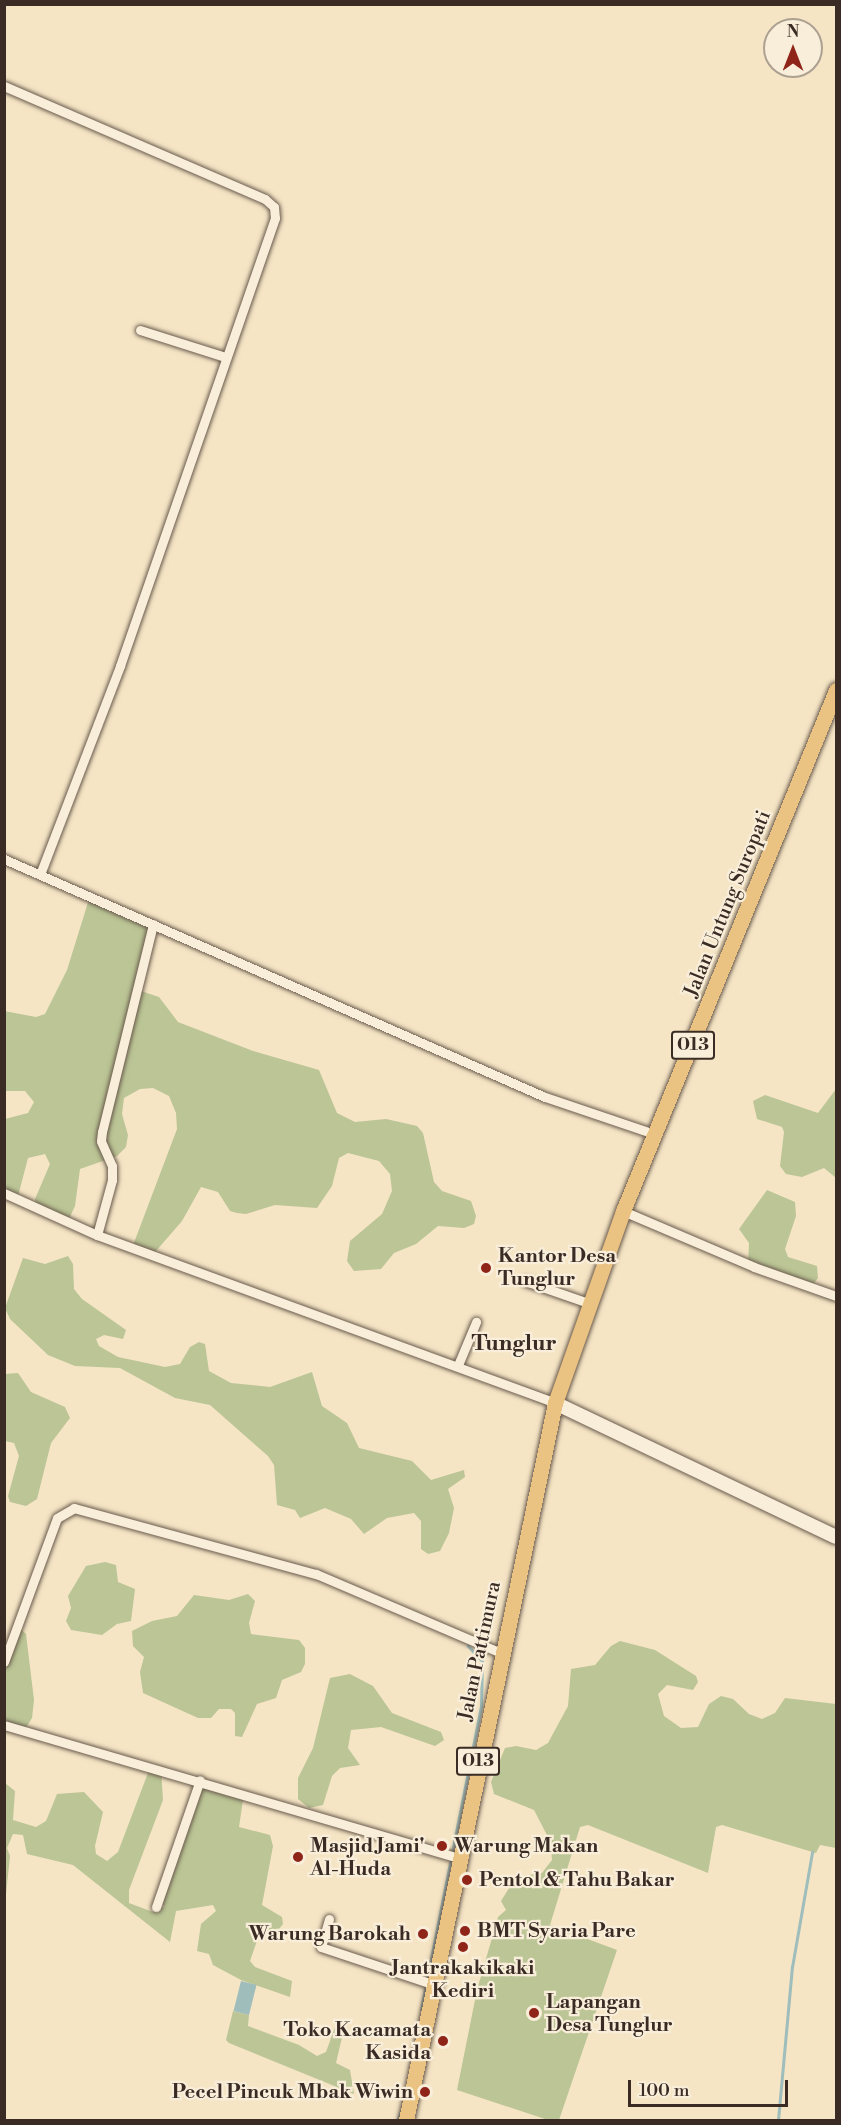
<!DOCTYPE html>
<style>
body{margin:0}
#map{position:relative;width:841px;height:2125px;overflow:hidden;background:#f5e5c5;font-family:"Libre Bodoni",serif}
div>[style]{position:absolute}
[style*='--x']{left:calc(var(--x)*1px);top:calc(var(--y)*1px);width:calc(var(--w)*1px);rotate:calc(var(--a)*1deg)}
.green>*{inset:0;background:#bbc595}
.water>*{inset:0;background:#9ebdbb;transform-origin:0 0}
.stream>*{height:3px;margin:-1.5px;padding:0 1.5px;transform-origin:1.5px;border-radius:1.5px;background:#9ebdbb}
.roads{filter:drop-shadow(0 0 2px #695a4d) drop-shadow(0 0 2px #695a4d)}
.street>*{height:9px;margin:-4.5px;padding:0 4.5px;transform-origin:4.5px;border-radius:4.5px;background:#f8eed9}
.secondary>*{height:14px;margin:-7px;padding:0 7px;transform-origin:7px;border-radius:7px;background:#f8eed9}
.primary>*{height:15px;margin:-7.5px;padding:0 7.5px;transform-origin:7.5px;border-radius:7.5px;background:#eac282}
.dots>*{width:16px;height:16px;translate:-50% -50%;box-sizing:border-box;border:3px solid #f8eed9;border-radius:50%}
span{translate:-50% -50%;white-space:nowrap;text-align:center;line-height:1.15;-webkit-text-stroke:4.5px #f8eed9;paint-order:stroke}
.shield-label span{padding:2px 4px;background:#f8eed9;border:2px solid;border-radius:4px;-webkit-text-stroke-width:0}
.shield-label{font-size:18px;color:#3a2c25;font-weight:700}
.street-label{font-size:20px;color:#3a2c25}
.poi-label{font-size:20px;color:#3a2c25;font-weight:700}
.left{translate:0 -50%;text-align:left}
.right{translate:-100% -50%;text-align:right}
.quarter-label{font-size:22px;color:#3a2c25;font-weight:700}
.frame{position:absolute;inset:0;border:6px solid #3a2c25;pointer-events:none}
.north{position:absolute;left:763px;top:18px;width:60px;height:60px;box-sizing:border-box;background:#f8eed9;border:2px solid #aca091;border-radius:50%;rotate:0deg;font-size:16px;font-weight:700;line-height:24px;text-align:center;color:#3a2c25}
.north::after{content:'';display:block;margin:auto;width:21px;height:27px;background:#8f2418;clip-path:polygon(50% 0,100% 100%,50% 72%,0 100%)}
.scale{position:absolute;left:628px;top:2080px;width:160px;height:27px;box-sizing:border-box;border:3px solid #3a2c25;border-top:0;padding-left:8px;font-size:18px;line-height:21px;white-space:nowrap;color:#3a2c25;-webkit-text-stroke:4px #f8eed9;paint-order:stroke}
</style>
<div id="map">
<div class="green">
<i style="clip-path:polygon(90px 896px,153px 924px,141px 991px,159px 997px,178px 1022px,253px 1051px,319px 1070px,337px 1113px,355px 1122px,386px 1119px,417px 1126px,423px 1133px,434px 1182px,442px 1191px,471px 1201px,476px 1216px,474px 1224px,464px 1228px,438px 1226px,416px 1244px,394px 1253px,381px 1269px,354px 1271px,347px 1261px,350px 1241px,382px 1214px,392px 1191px,390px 1174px,379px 1161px,348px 1153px,339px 1158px,332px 1186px,317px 1208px,275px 1205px,246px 1214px,237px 1213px,230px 1211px,218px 1192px,201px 1187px,182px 1221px,156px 1251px,152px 1255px,132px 1248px,177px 1129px,176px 1113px,169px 1096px,153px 1088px,140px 1089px,124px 1098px,122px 1114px,128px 1135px,126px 1147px,117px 1156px,80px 1169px,75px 1206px,67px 1223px,38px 1211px,35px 1199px,50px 1164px,45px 1154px,28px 1158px,17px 1200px,5px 1193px,5px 1119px,28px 1113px,34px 1102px,25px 1091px,5px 1091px,4px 1011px,36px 1017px,45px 1014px,67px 970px)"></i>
<i style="clip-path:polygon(836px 1089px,836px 1178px,824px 1168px,802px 1177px,786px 1174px,780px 1166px,784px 1132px,782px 1127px,757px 1119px,753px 1101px,765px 1095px,818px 1113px)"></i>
<i style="clip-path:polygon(767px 1190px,795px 1202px,796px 1216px,785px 1249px,788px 1257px,817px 1266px,818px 1278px,811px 1287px,748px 1264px,749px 1243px,739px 1229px)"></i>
<i style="clip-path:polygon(68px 1256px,73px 1264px,74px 1289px,82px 1299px,126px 1330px,123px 1339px,104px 1335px,96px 1339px,99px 1346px,118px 1357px,165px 1367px,180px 1364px,190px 1347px,199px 1342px,205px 1344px,209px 1371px,231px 1383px,270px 1387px,312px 1372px,322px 1406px,347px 1423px,359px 1448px,412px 1461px,431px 1480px,464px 1470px,465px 1477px,448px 1489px,454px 1508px,449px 1533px,440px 1551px,428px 1554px,421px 1549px,421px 1521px,414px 1513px,387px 1518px,364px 1534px,351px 1519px,325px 1508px,300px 1518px,295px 1510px,277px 1505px,274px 1465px,268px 1456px,210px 1405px,175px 1398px,120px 1368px,75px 1366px,48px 1355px,10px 1319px,5px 1308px,23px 1258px,45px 1264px)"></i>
<i style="clip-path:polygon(18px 1373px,31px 1392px,65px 1407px,70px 1418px,51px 1443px,37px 1499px,26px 1506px,10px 1502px,8px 1496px,19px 1456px,14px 1443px,5px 1441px,5px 1374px)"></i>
<i style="clip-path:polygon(105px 1562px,116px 1565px,118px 1582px,135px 1589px,131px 1621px,117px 1624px,102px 1635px,71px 1630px,66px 1621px,71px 1608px,68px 1596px,86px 1566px)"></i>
<i style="clip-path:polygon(248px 1594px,255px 1601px,249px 1623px,251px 1634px,299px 1640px,305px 1648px,305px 1664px,301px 1672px,282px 1680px,276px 1698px,257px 1704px,242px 1737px,235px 1736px,235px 1713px,231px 1709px,219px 1709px,211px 1718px,198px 1718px,143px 1693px,140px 1672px,144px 1657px,133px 1646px,132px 1631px,152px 1621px,177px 1616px,194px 1595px,229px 1600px)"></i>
<i style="clip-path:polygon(16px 1625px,26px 1634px,34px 1700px,32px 1718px,24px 1731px,5px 1725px,4px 1662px)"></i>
<i style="clip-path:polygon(620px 1641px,655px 1650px,696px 1676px,698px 1682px,693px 1690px,667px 1685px,658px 1694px,664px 1716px,681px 1728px,698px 1727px,709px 1704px,721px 1696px,733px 1699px,749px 1714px,762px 1719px,775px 1713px,785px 1698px,836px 1704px,836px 1848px,820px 1845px,816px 1853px,722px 1825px,716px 1827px,708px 1873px,588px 1825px,580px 1827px,550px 1925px,617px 1950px,559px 2120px,548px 2120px,457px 2090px,477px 1990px,498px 1917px,506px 1910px,501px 1901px,516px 1877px,542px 1873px,552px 1860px,550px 1841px,534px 1810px,494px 1794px,491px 1782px,505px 1748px,516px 1746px,536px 1750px,548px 1743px,568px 1706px,571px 1669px,595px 1665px,611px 1646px)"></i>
<i style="clip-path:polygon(350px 1674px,373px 1686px,392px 1713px,441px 1732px,444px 1740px,435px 1746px,381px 1727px,351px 1730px,348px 1748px,360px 1765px,340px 1768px,332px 1776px,323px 1805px,309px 1808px,298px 1799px,298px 1778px,313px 1748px,330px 1678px)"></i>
<i style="clip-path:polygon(151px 1765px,161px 1768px,163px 1800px,129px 1890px,129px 1903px,153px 1912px,164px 1907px,160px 1895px,200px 1780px,244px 1793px,239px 1827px,270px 1835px,273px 1846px,262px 1905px,282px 1917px,283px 1924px,279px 1929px,260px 1932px,250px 1961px,255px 1967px,292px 1981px,290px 1997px,241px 1980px,213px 1965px,209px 1954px,197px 1951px,201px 1924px,216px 1911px,213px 1905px,176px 1911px,170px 1942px,73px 1865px,27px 1854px,23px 1835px,13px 1834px,7px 1848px,10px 1856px,5px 1904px,5px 1783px,15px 1791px,13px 1820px,36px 1827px,46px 1821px,57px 1794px,84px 1792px,103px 1812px,95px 1846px,96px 1854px,107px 1861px,118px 1852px)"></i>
<i style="clip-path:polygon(233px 2011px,249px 2015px,248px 2026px,299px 2045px,317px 2056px,326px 2052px,335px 2027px,344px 2029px,336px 2063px,350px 2070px,354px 2094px,229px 2043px,226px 2040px)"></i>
</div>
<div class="water">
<i style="left:241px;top:1981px;width:16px;height:31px;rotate:14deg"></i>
</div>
<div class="stream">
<i style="--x:421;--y:2009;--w:309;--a:-78.8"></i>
<i style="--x:481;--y:1706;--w:45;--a:-88.7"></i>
<i style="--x:482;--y:1661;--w:21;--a:-133"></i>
<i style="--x:397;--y:2120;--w:10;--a:-66"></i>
<i style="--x:778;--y:2120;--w:154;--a:-84.8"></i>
<i style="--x:792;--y:1967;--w:117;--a:-80.1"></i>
</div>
<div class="roads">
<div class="street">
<i style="--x:4;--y:86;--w:284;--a:23.4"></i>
<i style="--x:265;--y:199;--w:12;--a:42"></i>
<i style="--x:274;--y:207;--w:11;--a:85"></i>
<i style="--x:275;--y:218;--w:474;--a:109.1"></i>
<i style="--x:120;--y:666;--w:223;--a:111"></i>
<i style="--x:140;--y:330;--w:89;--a:17.6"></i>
<i style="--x:4;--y:859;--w:591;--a:23.75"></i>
<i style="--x:545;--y:1097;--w:118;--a:18.7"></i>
<i style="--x:4;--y:1193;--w:102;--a:24.3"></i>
<i style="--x:97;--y:1235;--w:488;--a:20.1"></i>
<i style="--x:623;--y:1211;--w:142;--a:23.1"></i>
<i style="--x:754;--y:1267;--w:87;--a:19.5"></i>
<i style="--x:97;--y:1235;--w:57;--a:-74.7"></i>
<i style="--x:112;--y:1180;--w:14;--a:-90"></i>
<i style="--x:112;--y:1166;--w:27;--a:-114"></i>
<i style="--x:101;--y:1141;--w:9;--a:-84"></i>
<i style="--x:102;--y:1132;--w:214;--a:-76.2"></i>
<i style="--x:525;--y:1281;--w:67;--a:19.2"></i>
<i style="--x:458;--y:1365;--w:47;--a:-67.3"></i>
<i style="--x:4;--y:1662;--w:153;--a:-69.8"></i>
<i style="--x:57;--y:1518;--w:20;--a:-30"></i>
<i style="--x:74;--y:1508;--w:251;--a:15.3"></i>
<i style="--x:316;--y:1574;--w:201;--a:23.1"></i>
<i style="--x:4;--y:1725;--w:475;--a:16.3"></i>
<i style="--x:156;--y:1907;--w:134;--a:-70.9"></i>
<i style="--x:329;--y:1919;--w:29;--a:106"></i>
<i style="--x:321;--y:1947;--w:120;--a:18.4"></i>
</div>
<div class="secondary">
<i style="--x:555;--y:1403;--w:311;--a:25.5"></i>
</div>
<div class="primary">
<i style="--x:406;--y:2120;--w:732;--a:-78.26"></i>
<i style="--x:555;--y:1403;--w:204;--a:-70.5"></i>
<i style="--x:623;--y:1211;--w:563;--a:-67.76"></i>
</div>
</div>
<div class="dots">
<i style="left:486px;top:1268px;background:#8f2418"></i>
<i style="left:442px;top:1846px;background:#8f2418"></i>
<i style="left:298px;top:1857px;background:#8f2418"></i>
<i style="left:467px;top:1880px;background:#8f2418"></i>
<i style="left:465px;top:1931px;background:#8f2418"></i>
<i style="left:423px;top:1934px;background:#8f2418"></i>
<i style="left:463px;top:1947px;background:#8f2418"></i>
<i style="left:534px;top:2013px;background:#8f2418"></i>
<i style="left:443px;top:2041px;background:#8f2418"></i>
<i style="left:425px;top:2092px;background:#8f2418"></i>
</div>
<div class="shield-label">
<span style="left:693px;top:1045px">013</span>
<span style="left:478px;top:1761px">013</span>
</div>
<div class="street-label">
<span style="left:728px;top:904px;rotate:-68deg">Jalan Untung Suropati</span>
<span style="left:480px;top:1651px;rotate:-78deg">Jalan Pattimura</span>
</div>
<div class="poi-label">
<span class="left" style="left:498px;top:1268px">Kantor Desa<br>Tunglur</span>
<span class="left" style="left:310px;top:1858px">Masjid Jami'<br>Al-Huda</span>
<span class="left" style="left:454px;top:1846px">Warung Makan</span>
<span class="left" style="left:479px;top:1880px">Pentol &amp; Tahu Bakar</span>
<span class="left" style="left:477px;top:1931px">BMT Syaria Pare</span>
<span class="right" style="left:411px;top:1934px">Warung Barokah</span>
<span style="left:463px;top:1980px">Jantrakakikaki<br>Kediri</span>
<span class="left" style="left:546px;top:2014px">Lapangan<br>Desa Tunglur</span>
<span class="right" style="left:431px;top:2042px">Toko Kacamata<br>Kasida</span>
<span class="right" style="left:413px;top:2092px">Pecel Pincuk Mbak Wiwin</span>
</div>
<div class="quarter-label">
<span style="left:514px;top:1344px">Tunglur</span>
</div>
<div class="frame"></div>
<div class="north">N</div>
<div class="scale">100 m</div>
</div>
